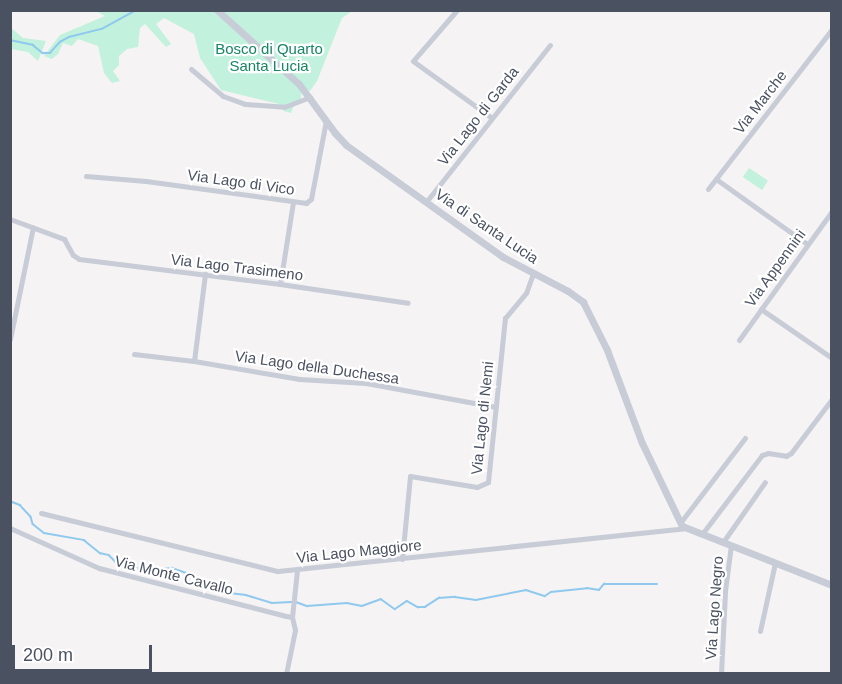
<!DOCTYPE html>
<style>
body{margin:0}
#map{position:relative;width:842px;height:684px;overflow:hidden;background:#f5f3f3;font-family:Arial,sans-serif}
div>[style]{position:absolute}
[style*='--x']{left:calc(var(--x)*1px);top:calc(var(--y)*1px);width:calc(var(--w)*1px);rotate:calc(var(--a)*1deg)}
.green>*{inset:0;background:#c2f1dd;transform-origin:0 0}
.stream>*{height:1.5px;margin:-0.75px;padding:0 0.75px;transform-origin:0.75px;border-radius:0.75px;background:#8fc9ee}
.minor>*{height:5px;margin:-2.5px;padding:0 2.5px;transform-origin:2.5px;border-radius:2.5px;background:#c7ccd7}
.tertiary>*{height:7px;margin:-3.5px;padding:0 3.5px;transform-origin:3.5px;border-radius:3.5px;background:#c7ccd7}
span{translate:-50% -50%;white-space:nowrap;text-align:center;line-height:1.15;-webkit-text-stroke:4.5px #fff;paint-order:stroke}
.park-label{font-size:15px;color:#168663}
.street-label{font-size:15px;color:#4a5261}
.frame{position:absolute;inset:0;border:12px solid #4a5261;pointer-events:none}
.scale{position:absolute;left:12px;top:645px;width:140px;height:27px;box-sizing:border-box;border:3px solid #4a5261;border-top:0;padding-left:8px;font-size:18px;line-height:21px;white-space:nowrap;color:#4a5261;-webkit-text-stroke:4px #fff;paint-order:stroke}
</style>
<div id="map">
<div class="green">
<i style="clip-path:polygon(96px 11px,352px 11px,342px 18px,317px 81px,310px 91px,302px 89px,301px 98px,294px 105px,291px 113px,284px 111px,279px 104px,221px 90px,200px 58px,194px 34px,164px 18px,156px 24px,171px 44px,166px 47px,145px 24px,140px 28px,138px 47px,127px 49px,119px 56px,119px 65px,113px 71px,120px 81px,112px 83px,104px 73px,98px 46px,78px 39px,72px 46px,63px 43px,58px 54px,52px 59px,44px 56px,60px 35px,105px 16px)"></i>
<i style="clip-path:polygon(10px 27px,23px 38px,46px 41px,38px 61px,28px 52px,11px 49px)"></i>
<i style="left:749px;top:168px;width:23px;height:11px;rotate:34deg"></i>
</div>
<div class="stream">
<i style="--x:10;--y:40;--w:24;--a:12"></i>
<i style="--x:33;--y:45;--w:13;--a:39"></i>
<i style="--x:43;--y:53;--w:7;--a:0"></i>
<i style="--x:50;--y:53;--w:15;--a:-48"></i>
<i style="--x:60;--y:42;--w:10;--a:-29"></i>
<i style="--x:69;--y:37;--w:34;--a:-14"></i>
<i style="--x:102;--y:29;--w:39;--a:-29"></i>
<i style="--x:10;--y:501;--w:11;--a:22"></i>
<i style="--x:20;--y:505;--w:16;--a:47"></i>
<i style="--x:31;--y:517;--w:7;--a:74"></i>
<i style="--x:33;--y:524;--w:14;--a:39"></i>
<i style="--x:44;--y:533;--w:41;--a:9.9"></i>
<i style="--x:84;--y:540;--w:21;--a:39"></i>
<i style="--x:100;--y:553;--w:9;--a:13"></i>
<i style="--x:109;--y:555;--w:14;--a:45"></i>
<i style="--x:119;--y:565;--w:34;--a:10"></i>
<i style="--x:152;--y:571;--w:20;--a:-9"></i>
<i style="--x:172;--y:568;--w:18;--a:19"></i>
<i style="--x:189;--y:574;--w:12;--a:42"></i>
<i style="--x:198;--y:582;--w:25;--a:23"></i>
<i style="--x:221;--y:592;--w:25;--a:7"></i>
<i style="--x:246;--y:595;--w:27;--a:17"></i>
<i style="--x:272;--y:603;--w:19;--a:-3"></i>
<i style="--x:296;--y:602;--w:12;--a:20"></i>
<i style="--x:307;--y:606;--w:40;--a:-4.3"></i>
<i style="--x:347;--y:603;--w:15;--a:11"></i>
<i style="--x:362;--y:606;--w:20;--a:-20"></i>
<i style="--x:381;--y:599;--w:17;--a:36"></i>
<i style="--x:395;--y:609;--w:14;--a:-34"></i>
<i style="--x:407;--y:601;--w:13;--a:29"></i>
<i style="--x:418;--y:607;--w:7;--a:0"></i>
<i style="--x:425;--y:607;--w:17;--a:-33"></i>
<i style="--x:439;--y:598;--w:16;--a:-4"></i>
<i style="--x:455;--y:597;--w:21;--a:8"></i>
<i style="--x:476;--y:600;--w:51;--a:-11.3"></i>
<i style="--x:526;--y:590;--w:20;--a:18"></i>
<i style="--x:545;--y:596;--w:7;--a:-34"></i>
<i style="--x:551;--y:592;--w:36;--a:-6"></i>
<i style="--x:587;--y:588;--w:12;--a:9"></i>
<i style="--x:599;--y:590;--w:8;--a:-50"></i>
<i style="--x:604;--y:584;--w:53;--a:0"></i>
</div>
<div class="minor">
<i style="--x:457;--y:10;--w:67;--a:130.8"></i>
<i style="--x:413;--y:61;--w:97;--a:35.8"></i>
<i style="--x:191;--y:69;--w:42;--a:40.2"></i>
<i style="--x:223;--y:96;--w:23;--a:20"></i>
<i style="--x:245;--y:104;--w:39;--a:4"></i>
<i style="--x:284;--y:107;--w:28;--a:-21"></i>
<i style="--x:86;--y:176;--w:60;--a:4.8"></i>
<i style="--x:146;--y:181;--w:162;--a:7.8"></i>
<i style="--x:306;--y:203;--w:6;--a:-39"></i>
<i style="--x:311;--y:199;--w:80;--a:-79.2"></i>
<i style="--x:716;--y:179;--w:112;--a:35.5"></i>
<i style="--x:708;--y:189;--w:202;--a:-52.2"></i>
<i style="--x:426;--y:202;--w:200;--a:-51.7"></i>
<i style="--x:10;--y:219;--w:58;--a:20.3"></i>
<i style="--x:64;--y:239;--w:18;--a:61"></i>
<i style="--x:73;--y:255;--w:7;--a:34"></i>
<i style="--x:79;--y:259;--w:203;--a:7.1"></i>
<i style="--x:280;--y:284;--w:129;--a:8.4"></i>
<i style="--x:280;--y:284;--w:83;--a:-81"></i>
<i style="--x:761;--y:309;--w:86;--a:34.6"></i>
<i style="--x:10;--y:339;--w:114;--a:-78.4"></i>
<i style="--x:739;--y:340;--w:159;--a:-54.2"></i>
<i style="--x:134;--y:354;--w:60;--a:6.7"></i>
<i style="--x:194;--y:361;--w:107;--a:9.7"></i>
<i style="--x:299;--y:379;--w:67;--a:3.4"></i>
<i style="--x:366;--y:383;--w:132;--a:10.5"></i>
<i style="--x:194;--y:361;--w:88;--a:-82.8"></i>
<i style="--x:41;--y:513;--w:244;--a:13.8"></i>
<i style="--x:278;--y:571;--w:409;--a:-6"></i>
<i style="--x:680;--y:523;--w:107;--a:-52.6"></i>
<i style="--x:10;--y:528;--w:98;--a:24.2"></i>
<i style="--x:99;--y:568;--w:193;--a:14.4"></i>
<i style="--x:286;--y:616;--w:6;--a:9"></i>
<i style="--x:292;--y:617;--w:47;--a:-83.9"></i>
<i style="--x:702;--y:534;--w:99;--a:-52.8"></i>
<i style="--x:762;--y:455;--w:6;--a:-18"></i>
<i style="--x:768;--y:453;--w:18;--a:9"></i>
<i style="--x:786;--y:456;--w:6;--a:-31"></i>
<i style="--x:791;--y:453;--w:68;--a:-52.8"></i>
<i style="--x:723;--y:542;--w:73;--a:-55"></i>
<i style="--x:402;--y:559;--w:83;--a:-84.5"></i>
<i style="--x:410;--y:476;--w:68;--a:9.3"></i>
<i style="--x:477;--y:487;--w:12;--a:-24"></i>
<i style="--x:488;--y:482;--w:165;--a:-84.1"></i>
<i style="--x:505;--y:318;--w:33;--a:-50"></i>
<i style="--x:526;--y:293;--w:20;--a:-70"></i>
<i style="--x:760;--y:631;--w:70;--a:-77.6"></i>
<i style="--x:286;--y:674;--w:45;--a:-78.4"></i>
<i style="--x:295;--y:630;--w:13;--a:-103"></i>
<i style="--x:721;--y:674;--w:83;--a:-87.2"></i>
<i style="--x:725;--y:591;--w:46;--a:-82.6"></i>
</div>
<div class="tertiary">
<i style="--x:217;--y:10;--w:110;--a:42.1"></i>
<i style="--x:299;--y:84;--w:61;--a:53.7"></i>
<i style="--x:335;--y:133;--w:16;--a:47"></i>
<i style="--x:346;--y:145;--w:193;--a:35.5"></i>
<i style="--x:503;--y:257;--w:73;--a:27.6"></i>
<i style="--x:568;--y:291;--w:19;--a:36"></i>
<i style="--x:583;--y:302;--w:54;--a:63.4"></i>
<i style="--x:607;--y:350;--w:99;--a:69.4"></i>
<i style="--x:642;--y:443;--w:92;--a:64.3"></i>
<i style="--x:682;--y:526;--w:161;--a:21.5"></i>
</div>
<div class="park-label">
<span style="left:269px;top:57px">Bosco di Quarto<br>Santa Lucia</span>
</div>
<div class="street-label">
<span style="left:760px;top:102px;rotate:-52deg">Via Marche</span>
<span style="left:478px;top:116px;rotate:-52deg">Via Lago di Garda</span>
<span style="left:241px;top:182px;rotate:8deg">Via Lago di Vico</span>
<span style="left:487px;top:226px;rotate:34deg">Via di Santa Lucia</span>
<span style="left:237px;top:267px;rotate:7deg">Via Lago Trasimeno</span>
<span style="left:775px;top:268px;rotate:-54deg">Via Appennini</span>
<span style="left:317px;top:367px;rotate:8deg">Via Lago della Duchessa</span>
<span style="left:482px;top:418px;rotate:-84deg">Via Lago di Nemi</span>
<span style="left:359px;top:551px;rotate:-6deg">Via Lago Maggiore</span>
<span style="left:174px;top:575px;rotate:14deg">Via Monte Cavallo</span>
<span style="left:714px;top:608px;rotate:-86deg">Via Lago Negro</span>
</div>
<div class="frame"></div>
<div class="scale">200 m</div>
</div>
